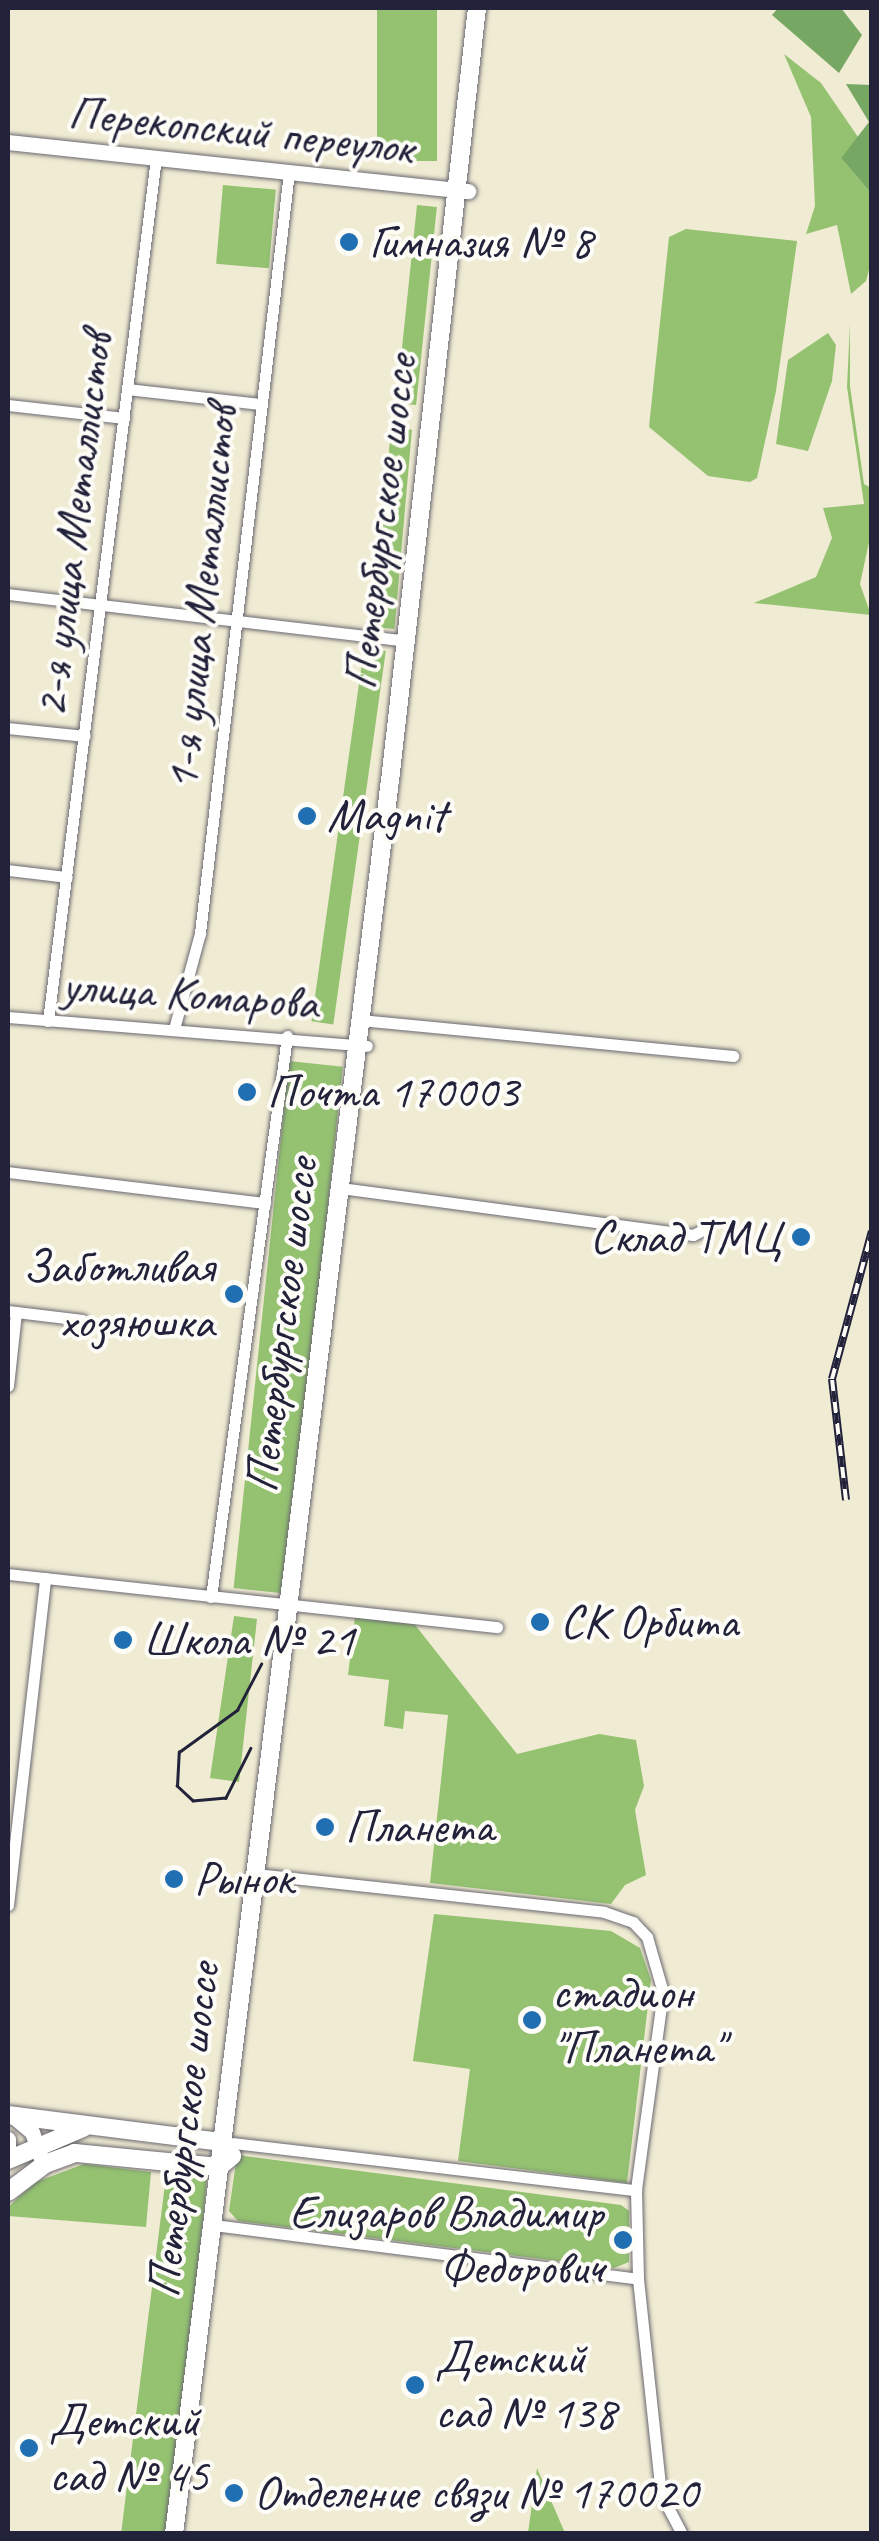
<!DOCTYPE html>
<meta charset="utf-8">
<style>
body{margin:0}
#map{position:relative;width:879px;height:2541px;overflow:hidden;background:#f0ebd3;font-family:Caveat,sans-serif}
div>[style]{position:absolute}
[style*='--x']{left:calc(var(--x)*1px);top:calc(var(--y)*1px);width:calc(var(--w)*1px);rotate:calc(var(--a)*1deg)}
.green>*{inset:0;background:#94c271;transform-origin:0 0}
.forest>*{inset:0;background:#77a863}
.roads{filter:drop-shadow(0 0 2px #6a6870) drop-shadow(0 0 2px #6a6870)}
.minor>*{height:11px;margin:-5.5px;padding:0 5.5px;transform-origin:5.5px;border-radius:5.5px;background:#fff}
.tertiary>*{height:15px;margin:-7.5px;padding:0 7.5px;transform-origin:7.5px;border-radius:7.5px;background:#fff}
.secondary>*{height:18px;margin:-9px;padding:0 9px;transform-origin:9px;border-radius:9px;background:#fff}
.primary>*{height:18px;margin:-9px;padding:0 9px;transform-origin:9px;border-radius:9px;background:#fff}
.tram>*{height:2.5px;margin:-1.25px;padding:0 1.25px;transform-origin:1.25px;border-radius:1.25px;background:#22223b}
.rail>*{height:8px;margin-top:-4px;transform-origin:0;background:repeating-linear-gradient(90deg,#fdfcf7 0 11px,#22223b 0 22px);box-sizing:border-box;border-block:2px solid #22223b}
.dots>*{width:28px;height:28px;translate:-50% -50%;box-sizing:border-box;border:5px solid #fdfcf7;border-radius:50%}
span{translate:-50% -50%;white-space:nowrap;text-align:center;line-height:1.15;-webkit-text-stroke:8px #fdfcf7;paint-order:stroke}
.street-label{font-size:48px;color:#22223b}
.poi-label{font-size:48px;color:#22223b}
.left{translate:0 -50%;text-align:left}
.right{translate:-100% -50%;text-align:right}
.frame{position:absolute;inset:0;border:10px solid #22223b;pointer-events:none}
</style>
<div id="map">
<div class="green">
<i style="left:377px;top:8px;width:60px;height:153px"></i>
<i style="clip-path:polygon(784px 54px,821px 83px,858px 137px,841px 158px,871px 193px,872px 258px,866px 281px,851px 294px,837px 225px,806px 234px,815px 206px,811px 117px)"></i>
<i style="left:223px;top:185px;width:53px;height:79px;rotate:5deg"></i>
<i style="left:417px;top:205px;width:20px;height:199px;rotate:6deg"></i>
<i style="clip-path:polygon(686px 229px,797px 241px,776px 391px,757px 478px,750px 482px,708px 476px,649px 427px,669px 237px)"></i>
<i style="clip-path:polygon(850px 324px,850px 386px,864px 484px,871px 488px,871px 533px,860px 584px,871px 615px,754px 603px,816px 577px,832px 538px,823px 508px,864px 504px,847px 387px)"></i>
<i style="clip-path:polygon(828px 333px,836px 345px,832px 381px,808px 451px,776px 444px,788px 360px)"></i>
<i style="left:391px;top:428px;width:21px;height:200px;rotate:5deg"></i>
<i style="left:364px;top:648px;width:22px;height:377px;rotate:8deg"></i>
<i style="left:289px;top:1061px;width:54px;height:530px;rotate:6deg"></i>
<i style="clip-path:polygon(234px 1616px,257px 1619px,239px 1782px,210px 1778px)"></i>
<i style="clip-path:polygon(355px 1617px,412px 1621px,517px 1754px,599px 1734px,636px 1740px,644px 1786px,635px 1810px,646px 1875px,625px 1885px,611px 1904px,430px 1883px,448px 1715px,405px 1711px,403px 1729px,384px 1726px,389px 1680px,348px 1675px)"></i>
<i style="clip-path:polygon(434px 1914px,611px 1931px,640px 1948px,651px 1980px,627px 2183px,458px 2161px,470px 2069px,413px 2061px)"></i>
<i style="clip-path:polygon(237px 2155px,621px 2205px,629px 2211px,629px 2262px,614px 2268px,238px 2221px,229px 2211px)"></i>
<i style="clip-path:polygon(84px 2164px,151px 2172px,146px 2227px,8px 2216px,8px 2207px,36px 2182px)"></i>
<i style="clip-path:polygon(167px 2168px,207px 2177px,195px 2304px,165px 2533px,121px 2534px)"></i>
<i style="clip-path:polygon(537px 2468px,565px 2533px,528px 2533px)"></i>
</div>
<div class="forest">
<i style="clip-path:polygon(778px 8px,841px 8px,862px 35px,839px 73px,772px 15px)"></i>
<i style="clip-path:polygon(846px 84px,871px 85px,871px 193px,841px 158px,869px 122px)"></i>
</div>
<div class="roads">
<div class="minor">
<i style="--x:127;--y:389;--w:134;--a:6.4"></i>
<i style="--x:8;--y:405;--w:117;--a:6.4"></i>
<i style="--x:8;--y:594;--w:402;--a:6.7"></i>
<i style="--x:8;--y:728;--w:77;--a:5.9"></i>
<i style="--x:8;--y:870;--w:59;--a:6.8"></i>
<i style="--x:8;--y:1017;--w:360;--a:4.6"></i>
<i style="--x:360;--y:1020;--w:375;--a:5.5"></i>
<i style="--x:48;--y:1021;--w:870;--a:-82.87"></i>
<i style="--x:174;--y:1029;--w:99;--a:-74.8"></i>
<i style="--x:200;--y:933;--w:766;--a:-83.33"></i>
<i style="--x:8;--y:1172;--w:259;--a:6.9"></i>
<i style="--x:348;--y:1189;--w:348;--a:7.6"></i>
<i style="--x:693;--y:1235;--w:13;--a:-27"></i>
<i style="--x:8;--y:1311;--w:75;--a:6.9"></i>
<i style="--x:8;--y:1386;--w:74;--a:-83.8"></i>
<i style="--x:8;--y:1574;--w:492;--a:6.2"></i>
<i style="--x:211;--y:1597;--w:566;--a:-82.28"></i>
<i style="--x:265;--y:1875;--w:341;--a:6.2"></i>
<i style="--x:604;--y:1912;--w:31;--a:19"></i>
<i style="--x:633;--y:1922;--w:21;--a:47"></i>
<i style="--x:647;--y:1937;--w:57;--a:73.8"></i>
<i style="--x:663;--y:1992;--w:200;--a:97.8"></i>
<i style="--x:636;--y:2190;--w:89;--a:88.7"></i>
<i style="--x:638;--y:2279;--w:216;--a:83.9"></i>
<i style="--x:661;--y:2494;--w:45;--a:62.3"></i>
<i style="--x:8;--y:1905;--w:329;--a:-83.5"></i>
<i style="--x:233;--y:2143;--w:406;--a:6.7"></i>
<i style="--x:213;--y:2225;--w:428;--a:7.2"></i>
</div>
<div class="tertiary">
<i style="--x:8;--y:142;--w:463;--a:6.1"></i>
<i style="--x:14;--y:2117;--w:23;--a:40"></i>
<i style="--x:32;--y:2132;--w:28;--a:71"></i>
<i style="--x:8;--y:2139;--w:15;--a:90"></i>
</div>
<div class="secondary">
<i style="--x:8;--y:2115;--w:216;--a:7.2"></i>
<i style="--x:222;--y:2142;--w:17;--a:54"></i>
<i style="--x:232;--y:2156;--w:17;--a:140"></i>
<i style="--x:219;--y:2167;--w:145;--a:-174.4"></i>
<i style="--x:75;--y:2153;--w:32;--a:160"></i>
<i style="--x:45;--y:2164;--w:46;--a:142.9"></i>
<i style="--x:8;--y:2160;--w:82;--a:-23.1"></i>
</div>
<div class="primary">
<i style="--x:174;--y:2534;--w:1766;--a:-82.98"></i>
<i style="--x:390;--y:781;--w:778;--a:-83.58"></i>
</div>
</div>
<div class="tram">
<i style="--x:251;--y:1748;--w:56;--a:116.6"></i>
<i style="--x:226;--y:1798;--w:33;--a:175"></i>
<i style="--x:193;--y:1801;--w:22;--a:-137"></i>
<i style="--x:177;--y:1786;--w:34;--a:-87"></i>
<i style="--x:179;--y:1752;--w:72;--a:-35.9"></i>
<i style="--x:237;--y:1710;--w:52;--a:-62.4"></i>
</div>
<div class="rail">
<i style="--x:846;--y:1500;--w:122;--a:-96.6"></i>
<i style="--x:832;--y:1379;--w:153;--a:-74.9"></i>
</div>
<div class="dots">
<i style="left:349px;top:242px;background:#1f6fb2"></i>
<i style="left:307px;top:816px;background:#1f6fb2"></i>
<i style="left:247px;top:1092px;background:#1f6fb2"></i>
<i style="left:801px;top:1237px;background:#1f6fb2"></i>
<i style="left:234px;top:1294px;background:#1f6fb2"></i>
<i style="left:540px;top:1622px;background:#1f6fb2"></i>
<i style="left:123px;top:1640px;background:#1f6fb2"></i>
<i style="left:325px;top:1827px;background:#1f6fb2"></i>
<i style="left:174px;top:1879px;background:#1f6fb2"></i>
<i style="left:532px;top:2020px;background:#1f6fb2"></i>
<i style="left:623px;top:2240px;background:#1f6fb2"></i>
<i style="left:415px;top:2385px;background:#1f6fb2"></i>
<i style="left:29px;top:2448px;background:#1f6fb2"></i>
<i style="left:234px;top:2493px;background:#1f6fb2"></i>
</div>
<div class="street-label">
<span style="left:241px;top:130px;rotate:6deg">Перекопский переулок</span>
<span style="left:380px;top:522px;rotate:-83deg">Петербургское шоссе</span>
<span style="left:73px;top:525px;rotate:-83deg">2-я улица Металлистов</span>
<span style="left:201px;top:598px;rotate:-84deg">1-я улица Металлистов</span>
<span style="left:190px;top:994px;rotate:4deg">улица Комарова</span>
<span style="left:281px;top:1325px;rotate:-83deg">Петербургское шоссе</span>
<span style="left:183px;top:2130px;rotate:-83deg">Петербургское шоссе</span>
</div>
<div class="poi-label">
<span class="left" style="left:369px;top:242px">Гимназия № 8</span>
<span class="left" style="left:327px;top:816px">Magnit</span>
<span class="left" style="left:267px;top:1092px">Почта 170003</span>
<span class="right" style="left:781px;top:1237px">Склад ТМЦ</span>
<span class="right" style="left:214px;top:1294px">Заботливая<br>хозяюшка</span>
<span class="left" style="left:560px;top:1622px">СК Орбита</span>
<span class="left" style="left:143px;top:1640px">Школа № 21</span>
<span class="left" style="left:345px;top:1827px">Планета</span>
<span class="left" style="left:194px;top:1879px">Рынок</span>
<span class="left" style="left:552px;top:2020px">стадион<br>"Планета"</span>
<span class="right" style="left:603px;top:2240px">Елизаров Владимир<br>Федорович</span>
<span class="left" style="left:435px;top:2385px">Детский<br>сад № 138</span>
<span class="left" style="left:49px;top:2448px">Детский<br>сад № 45</span>
<span class="left" style="left:254px;top:2493px">Отделение связи № 170020</span>
</div>
<div class="frame"></div>
</div>
